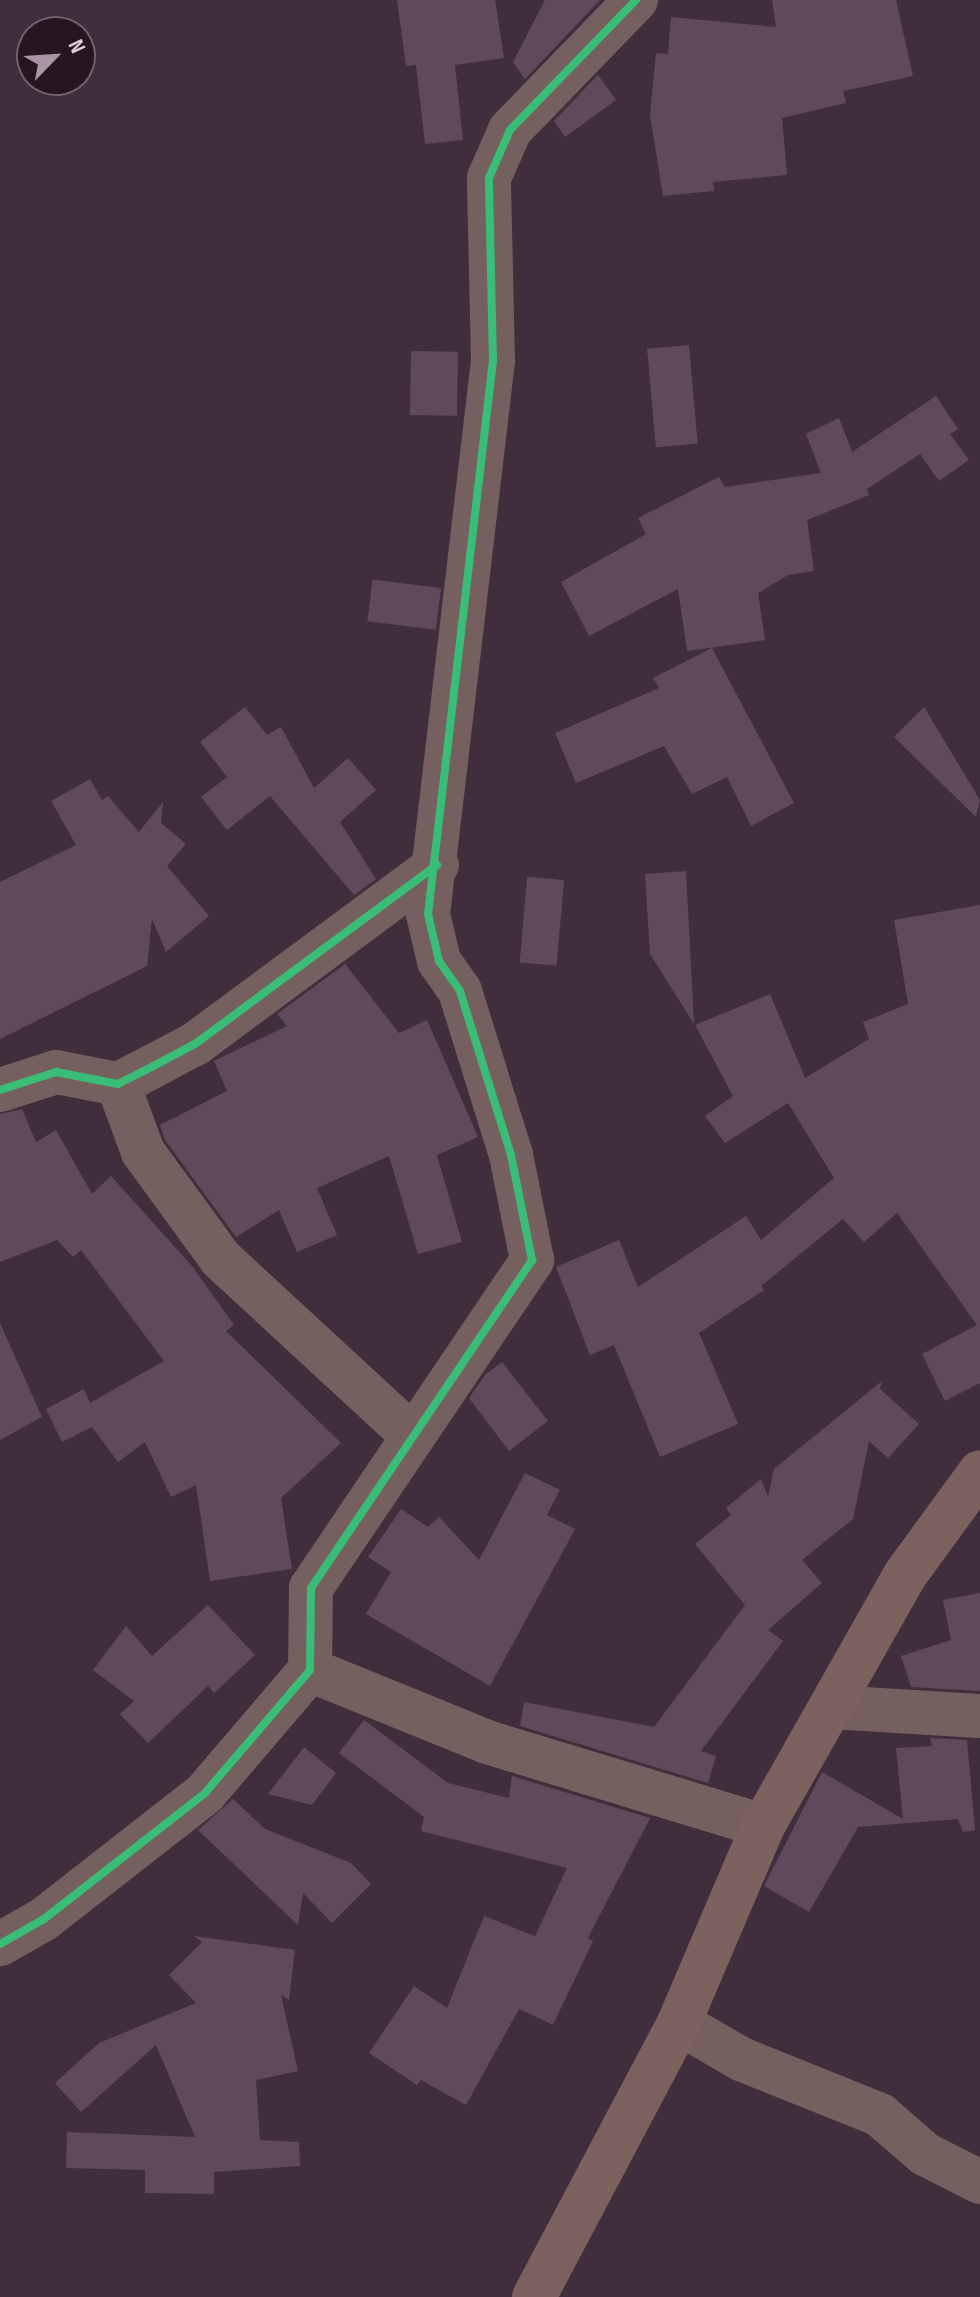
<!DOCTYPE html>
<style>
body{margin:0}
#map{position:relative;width:980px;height:2297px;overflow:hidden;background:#412e3d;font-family:"Sofia Sans Condensed",sans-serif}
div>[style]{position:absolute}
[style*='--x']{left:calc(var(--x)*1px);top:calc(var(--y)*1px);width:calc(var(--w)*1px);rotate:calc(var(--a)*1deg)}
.building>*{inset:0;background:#60495b;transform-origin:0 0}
.minor>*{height:44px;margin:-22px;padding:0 22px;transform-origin:22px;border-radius:22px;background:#75605f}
.secondary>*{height:44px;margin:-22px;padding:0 22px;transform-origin:22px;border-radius:22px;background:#7b625f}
.cycleway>*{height:8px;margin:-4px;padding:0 4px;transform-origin:4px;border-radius:4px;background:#3abd76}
span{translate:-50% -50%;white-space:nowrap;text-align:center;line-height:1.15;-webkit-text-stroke:8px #261622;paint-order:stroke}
.north{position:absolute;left:16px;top:16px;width:80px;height:80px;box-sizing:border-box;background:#261622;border:2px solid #725f6d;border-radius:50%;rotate:65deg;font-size:22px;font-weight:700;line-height:32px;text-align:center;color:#e3cddd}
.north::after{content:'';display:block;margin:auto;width:28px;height:36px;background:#aa95a5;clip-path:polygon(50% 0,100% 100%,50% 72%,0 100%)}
</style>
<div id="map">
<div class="building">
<i style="clip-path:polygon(397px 0,495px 0,504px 58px,455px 65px,463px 140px,425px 144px,416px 65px,406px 66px)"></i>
<i style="clip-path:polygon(545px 0,600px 0,525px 79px,513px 62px)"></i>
<i style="clip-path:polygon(772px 0,896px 0,913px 76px,843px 91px,846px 103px,782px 118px,787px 175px,713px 182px,714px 191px,663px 196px,650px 115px,656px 53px,668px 54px,671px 17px,776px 27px)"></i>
<i style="clip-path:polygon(598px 75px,616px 100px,565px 137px,554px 121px)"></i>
<i style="left:689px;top:345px;width:99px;height:42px;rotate:85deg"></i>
<i style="left:411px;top:351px;width:47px;height:64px;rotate:1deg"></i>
<i style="clip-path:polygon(936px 396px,958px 429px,950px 434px,969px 460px,939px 481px,920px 454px,867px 489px,869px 495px,807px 520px,814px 571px,788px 575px,758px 593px,765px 640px,687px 651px,678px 589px,589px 636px,561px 582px,646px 534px,638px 518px,719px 477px,725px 487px,821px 473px,806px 434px,839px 418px,852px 452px)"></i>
<i style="left:441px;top:588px;width:42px;height:69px;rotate:97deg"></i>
<i style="clip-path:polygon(712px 648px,794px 803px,751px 826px,727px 777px,692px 794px,664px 746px,576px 783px,555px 733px,659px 688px,653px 678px)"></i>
<i style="clip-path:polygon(245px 707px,267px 735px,281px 727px,314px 788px,348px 758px,376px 790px,340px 822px,376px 879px,354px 895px,270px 796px,227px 830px,201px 797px,227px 777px,200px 742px)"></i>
<i style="clip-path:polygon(924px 707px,980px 800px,976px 817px,894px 737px)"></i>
<i style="clip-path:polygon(90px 779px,102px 800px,108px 796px,139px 832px,163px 802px,161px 823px,186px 844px,167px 866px,209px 916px,166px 952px,152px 919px,147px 966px,0 1039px,0 882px,76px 845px,51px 801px)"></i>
<i style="clip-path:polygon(686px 871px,694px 1024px,650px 954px,645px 874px)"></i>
<i style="left:564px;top:880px;width:86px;height:37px;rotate:95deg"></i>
<i style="clip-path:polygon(980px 905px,980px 1383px,945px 1401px,922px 1354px,977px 1325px,897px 1213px,864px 1242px,843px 1219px,761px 1286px,764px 1290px,699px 1333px,738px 1424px,660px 1457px,614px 1345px,590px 1355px,556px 1267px,619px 1240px,638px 1287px,746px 1216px,761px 1240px,834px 1178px,788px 1103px,725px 1143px,705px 1116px,733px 1096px,695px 1025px,770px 994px,805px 1078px,869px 1039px,863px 1022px,908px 1004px,894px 920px)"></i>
<i style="clip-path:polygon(345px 964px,399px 1033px,427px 1020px,478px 1137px,437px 1155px,462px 1242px,418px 1254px,389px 1156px,317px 1188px,337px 1235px,297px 1252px,279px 1210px,236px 1237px,165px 1140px,160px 1125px,227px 1091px,214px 1061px,287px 1026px,277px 1014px)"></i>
<i style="clip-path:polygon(22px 1109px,36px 1142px,56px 1130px,92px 1194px,111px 1176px,192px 1266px,234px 1325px,226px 1331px,341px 1443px,281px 1498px,292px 1569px,210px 1581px,196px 1485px,171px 1497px,145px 1442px,118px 1462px,92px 1427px,62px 1442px,46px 1409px,84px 1389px,90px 1403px,164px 1361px,81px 1250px,73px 1257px,57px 1240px,0 1262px,0 1114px)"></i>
<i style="clip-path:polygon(0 1323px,42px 1417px,0 1440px)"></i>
<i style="clip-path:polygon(502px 1362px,548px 1421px,509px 1451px,469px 1398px,485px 1375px)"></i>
<i style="clip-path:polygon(882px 1381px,880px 1389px,919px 1424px,888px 1458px,869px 1441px,853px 1519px,802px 1560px,822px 1583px,768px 1630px,783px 1641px,701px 1751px,716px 1756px,708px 1783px,520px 1726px,524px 1702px,654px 1727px,745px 1605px,695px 1544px,731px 1515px,726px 1508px,761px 1479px,768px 1496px,774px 1469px)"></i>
<i style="clip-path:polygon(525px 1473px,560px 1490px,547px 1515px,575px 1529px,490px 1686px,366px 1614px,391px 1572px,368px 1557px,401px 1509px,428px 1527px,439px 1517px,479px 1560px)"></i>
<i style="clip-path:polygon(980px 1593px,980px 1691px,911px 1687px,901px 1656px,951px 1640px,943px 1600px)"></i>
<i style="clip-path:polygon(208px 1605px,255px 1655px,214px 1693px,208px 1686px,148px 1743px,120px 1714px,134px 1701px,93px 1670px,126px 1626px,152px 1656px)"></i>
<i style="clip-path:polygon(364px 1720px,448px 1783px,509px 1798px,512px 1776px,650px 1818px,588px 1938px,593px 1941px,553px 2025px,519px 2009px,466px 2105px,421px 2080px,417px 2085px,369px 2053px,414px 1986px,447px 2008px,484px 1916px,535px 1936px,567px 1868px,421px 1831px,424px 1817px,339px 1753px)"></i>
<i style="clip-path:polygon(930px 1738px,967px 1740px,975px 1830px,963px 1832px,958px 1819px,858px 1827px,809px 1912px,764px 1886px,822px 1772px,903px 1819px,896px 1748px,932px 1746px)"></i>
<i style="clip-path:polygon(304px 1747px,336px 1773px,312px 1805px,268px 1794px)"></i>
<i style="clip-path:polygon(233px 1799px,265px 1829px,351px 1863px,371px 1884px,332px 1923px,303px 1893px,298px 1925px,198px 1830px)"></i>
<i style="clip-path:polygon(194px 1936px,295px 1950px,289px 2000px,281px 1995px,298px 2071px,256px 2080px,260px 2140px,299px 2142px,300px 2166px,214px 2172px,214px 2194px,145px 2193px,145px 2170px,66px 2168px,67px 2132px,195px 2137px,156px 2045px,81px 2112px,55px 2083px,99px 2043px,196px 2003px,169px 1975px,202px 1942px)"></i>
</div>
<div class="minor">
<i style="--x:118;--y:1084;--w:72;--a:69.8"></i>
<i style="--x:143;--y:1152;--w:132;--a:53.9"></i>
<i style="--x:221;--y:1259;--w:261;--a:42.7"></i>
<i style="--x:0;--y:1090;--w:59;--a:-17.8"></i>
<i style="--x:56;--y:1072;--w:63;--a:11"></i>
<i style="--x:118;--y:1084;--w:22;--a:-27"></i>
<i style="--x:138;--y:1074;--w:64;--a:-27.8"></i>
<i style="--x:195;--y:1044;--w:301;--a:-36.5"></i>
<i style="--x:310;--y:1670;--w:191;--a:22.1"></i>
<i style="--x:487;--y:1742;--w:288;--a:16.9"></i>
<i style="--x:831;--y:1707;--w:149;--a:3.5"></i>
<i style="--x:0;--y:1944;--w:51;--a:-29.6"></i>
<i style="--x:44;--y:1919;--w:204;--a:-38"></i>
<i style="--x:205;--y:1793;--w:162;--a:-49.5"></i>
<i style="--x:310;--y:1670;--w:82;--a:-89.3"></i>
<i style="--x:311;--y:1588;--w:396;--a:-56"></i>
<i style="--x:532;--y:1260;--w:107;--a:-101.3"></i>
<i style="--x:511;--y:1155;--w:172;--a:-107.3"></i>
<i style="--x:460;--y:991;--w:37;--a:-125"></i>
<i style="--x:439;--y:961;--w:48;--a:-103.2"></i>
<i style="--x:428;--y:914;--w:557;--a:-83.3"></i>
<i style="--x:493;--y:361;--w:183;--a:-91.3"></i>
<i style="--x:489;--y:178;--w:52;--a:-66.4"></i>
<i style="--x:510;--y:130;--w:181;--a:-45.9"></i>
<i style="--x:679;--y:2023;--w:72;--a:30.1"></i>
<i style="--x:741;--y:2059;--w:150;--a:21.9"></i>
<i style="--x:880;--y:2115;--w:60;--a:40.9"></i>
<i style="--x:925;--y:2154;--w:62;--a:27"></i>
</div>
<div class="secondary">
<i style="--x:534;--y:2297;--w:310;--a:-62.1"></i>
<i style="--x:679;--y:2023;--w:214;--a:-66.9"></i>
<i style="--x:763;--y:1826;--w:288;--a:-60.5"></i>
<i style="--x:905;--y:1575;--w:127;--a:-53.9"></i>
</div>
<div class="cycleway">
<i style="--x:0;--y:1090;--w:59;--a:-17.8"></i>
<i style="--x:56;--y:1072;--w:63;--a:11"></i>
<i style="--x:118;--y:1084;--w:22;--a:-27"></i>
<i style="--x:138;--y:1074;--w:64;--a:-27.8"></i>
<i style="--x:195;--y:1044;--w:301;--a:-36.5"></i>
<i style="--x:0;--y:1944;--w:51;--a:-29.6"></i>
<i style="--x:44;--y:1919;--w:204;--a:-38"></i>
<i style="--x:205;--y:1793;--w:162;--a:-49.5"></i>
<i style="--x:310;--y:1670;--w:82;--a:-89.3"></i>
<i style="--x:311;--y:1588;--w:396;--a:-56"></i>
<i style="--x:532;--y:1260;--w:107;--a:-101.3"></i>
<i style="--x:511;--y:1155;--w:172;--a:-107.3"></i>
<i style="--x:460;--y:991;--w:37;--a:-125"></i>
<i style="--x:439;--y:961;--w:48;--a:-103.2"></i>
<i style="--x:428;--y:914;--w:557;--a:-83.3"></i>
<i style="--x:493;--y:361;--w:183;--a:-91.3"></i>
<i style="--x:489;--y:178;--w:52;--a:-66.4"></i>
<i style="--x:510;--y:130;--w:181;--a:-45.9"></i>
</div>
<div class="north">N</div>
</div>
